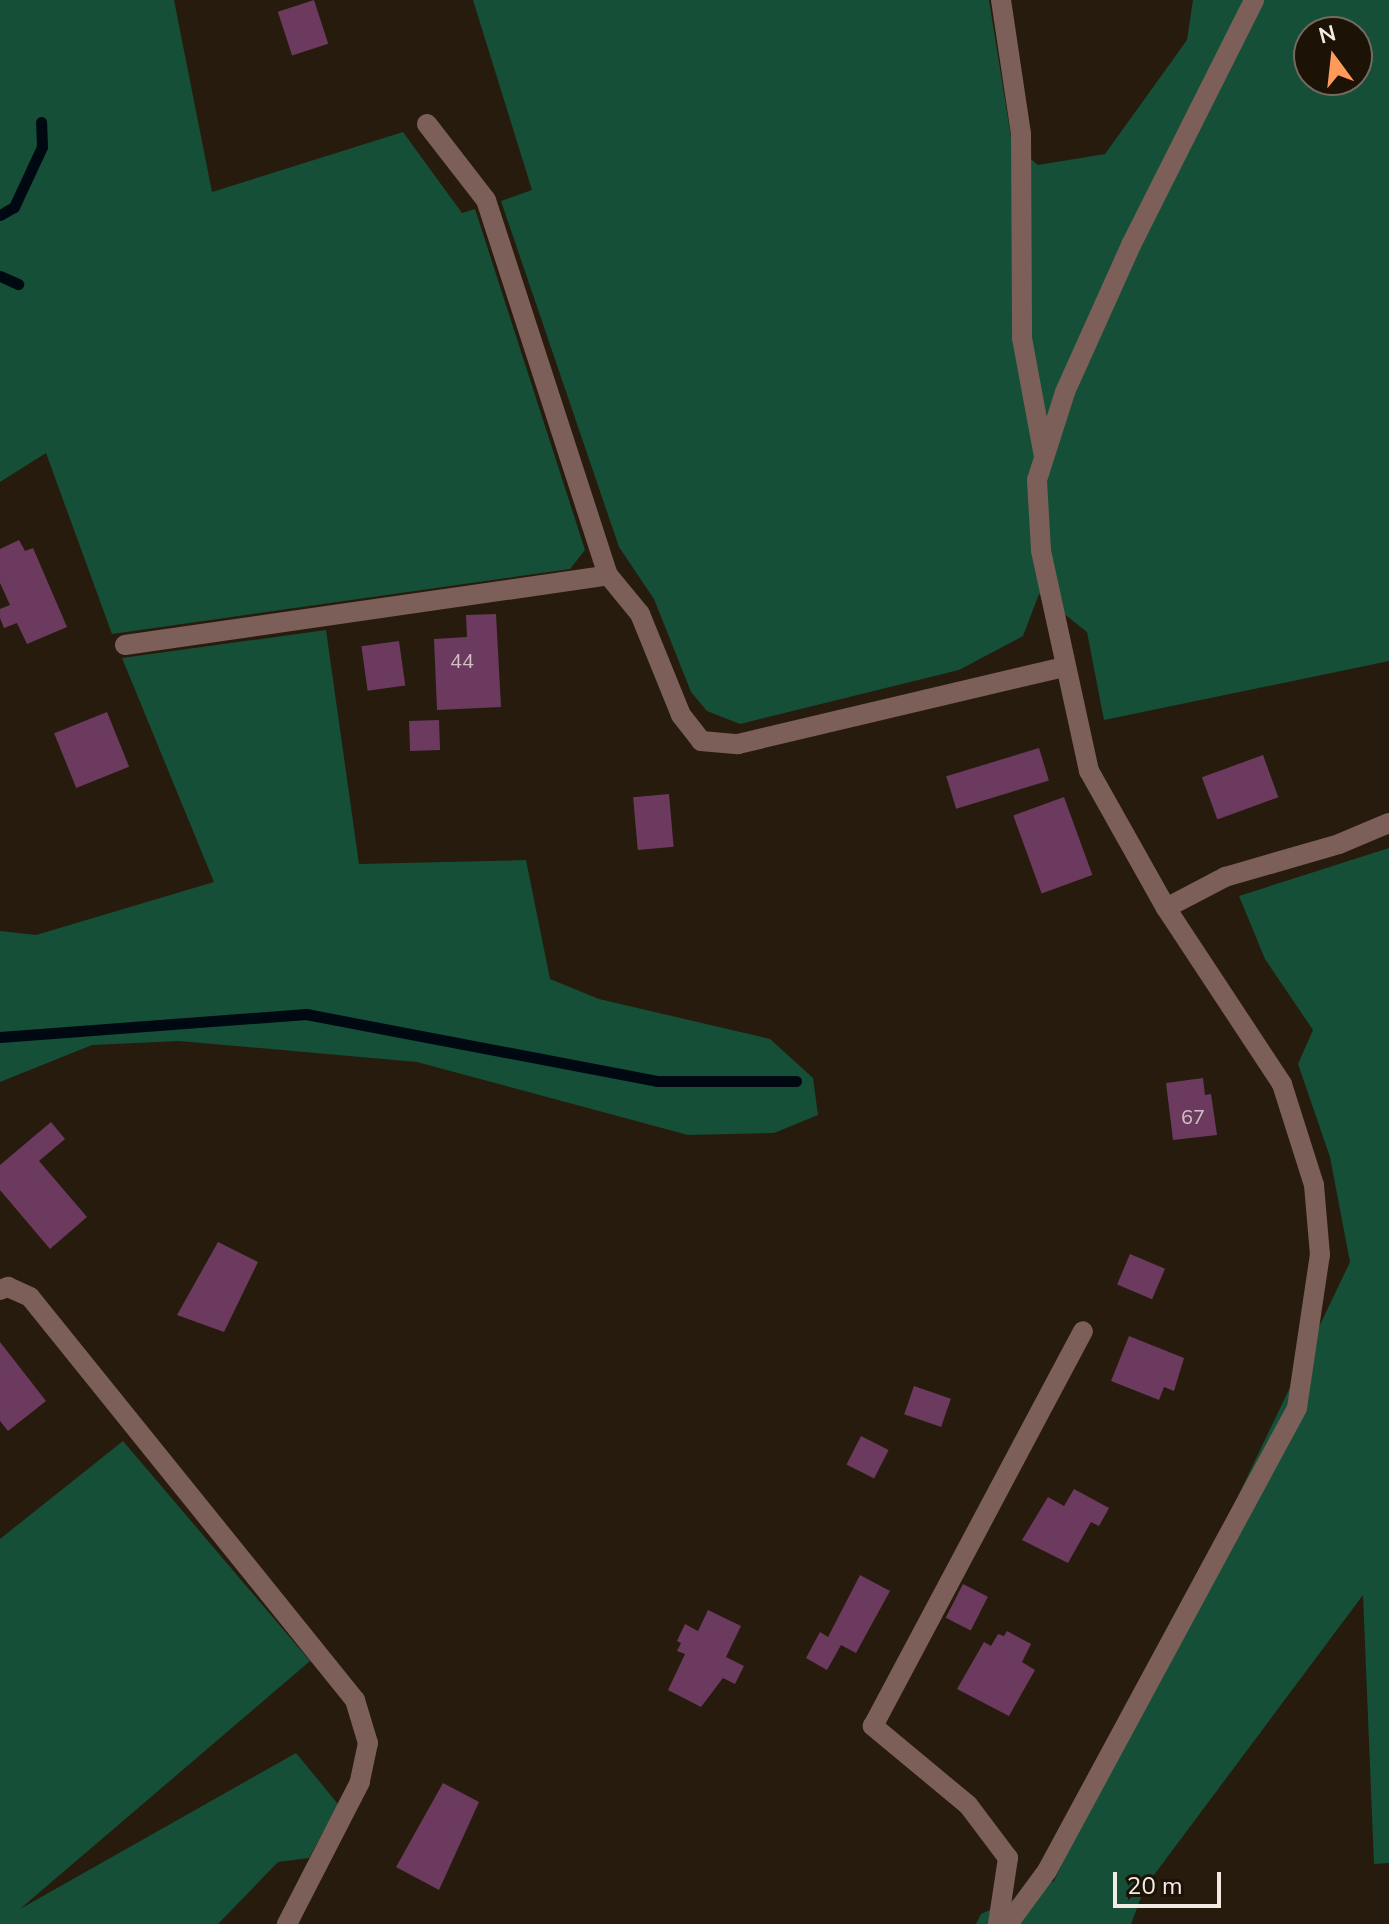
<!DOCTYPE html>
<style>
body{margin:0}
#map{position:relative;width:1389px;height:1924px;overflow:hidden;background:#271b0e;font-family:"Nunito Sans",sans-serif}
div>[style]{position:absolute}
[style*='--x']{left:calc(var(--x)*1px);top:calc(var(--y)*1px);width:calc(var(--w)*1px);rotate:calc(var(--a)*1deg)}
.green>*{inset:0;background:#154f37}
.stream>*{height:11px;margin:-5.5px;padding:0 5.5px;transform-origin:5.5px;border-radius:5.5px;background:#000912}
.building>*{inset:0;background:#6b3a5e;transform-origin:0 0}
.lane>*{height:20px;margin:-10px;padding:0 10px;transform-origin:10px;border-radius:10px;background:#7b5f58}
.street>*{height:20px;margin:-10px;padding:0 10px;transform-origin:10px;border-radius:10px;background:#7b5f58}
span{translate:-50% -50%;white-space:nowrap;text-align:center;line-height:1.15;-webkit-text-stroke:6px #1d1206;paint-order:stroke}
.number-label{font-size:20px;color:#d2c0c2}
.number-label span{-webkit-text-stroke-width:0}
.north{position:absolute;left:1293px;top:16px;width:80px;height:80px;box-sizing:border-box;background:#1d1206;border:2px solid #73695f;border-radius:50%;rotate:345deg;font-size:22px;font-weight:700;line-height:32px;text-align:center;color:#f4ece4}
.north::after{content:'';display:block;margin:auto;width:28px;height:36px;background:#ff9a5b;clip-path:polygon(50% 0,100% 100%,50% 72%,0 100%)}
.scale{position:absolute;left:1113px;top:1872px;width:108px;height:36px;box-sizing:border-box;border:4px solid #f4ece4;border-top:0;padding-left:10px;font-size:24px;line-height:28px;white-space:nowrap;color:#f4ece4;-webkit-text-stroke:6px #1d1206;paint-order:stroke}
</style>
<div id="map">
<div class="green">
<i style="clip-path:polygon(0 0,174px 0,212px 192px,403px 132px,462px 213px,475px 209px,585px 550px,570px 569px,112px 634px,46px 453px,0 482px)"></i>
<i style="clip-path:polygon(evenodd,473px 0,989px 0,1012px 143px,1038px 165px,1105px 154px,1187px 40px,1193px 0,1389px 0,1389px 661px,1104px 720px,1087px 632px,1039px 594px,1023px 636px,959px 670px,740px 724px,707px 711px,691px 692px,654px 599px,619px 547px,501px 201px,532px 190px,473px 0,1309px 32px,1357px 32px,1357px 80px,1309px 80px,1309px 32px)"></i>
<i style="clip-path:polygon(326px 630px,359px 864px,526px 860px,550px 979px,599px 999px,770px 1039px,813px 1078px,818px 1115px,774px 1133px,688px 1135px,417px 1062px,179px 1041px,92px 1045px,0 1082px,0 931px,36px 935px,214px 882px,122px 658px)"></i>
<i style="clip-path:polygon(1389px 848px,1389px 1863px,1374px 1864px,1363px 1595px,1145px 1887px,1131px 1924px,976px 1924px,981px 1914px,1054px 1881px,1350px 1262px,1330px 1157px,1298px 1064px,1313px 1030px,1265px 959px,1239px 896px)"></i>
<i style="clip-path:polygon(123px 1441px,310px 1661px,20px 1909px,296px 1753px,338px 1804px,309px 1858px,278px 1862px,218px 1924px,0 1924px,0 1539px)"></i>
</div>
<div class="stream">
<i style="--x:0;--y:215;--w:16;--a:-30"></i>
<i style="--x:14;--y:207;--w:66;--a:-65"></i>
<i style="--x:42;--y:147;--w:25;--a:-92"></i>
<i style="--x:0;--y:276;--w:20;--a:24"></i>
<i style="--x:0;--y:1037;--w:307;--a:-4.3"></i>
<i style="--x:306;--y:1014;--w:357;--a:10.8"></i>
<i style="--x:657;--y:1081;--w:139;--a:0"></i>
</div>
<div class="building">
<i style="left:314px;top:0;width:46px;height:38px;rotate:72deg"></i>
<i style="clip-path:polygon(19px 540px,25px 551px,33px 548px,67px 627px,27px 644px,17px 623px,4px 628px,0 618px,0 609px,10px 605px,0 583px,0 549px)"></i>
<i style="clip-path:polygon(496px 614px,501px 707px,437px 710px,434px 639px,467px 637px,466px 615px)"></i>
<i style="left:399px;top:641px;width:45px;height:38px;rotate:82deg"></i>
<i style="left:107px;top:712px;width:59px;height:57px;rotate:68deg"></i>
<i style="left:439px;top:720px;width:30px;height:30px;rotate:88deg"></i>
<i style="left:1039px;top:748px;width:34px;height:97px;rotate:73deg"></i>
<i style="left:1263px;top:755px;width:45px;height:65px;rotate:70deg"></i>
<i style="left:669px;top:794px;width:53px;height:36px;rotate:85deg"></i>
<i style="left:1064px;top:797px;width:83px;height:54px;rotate:70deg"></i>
<i style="clip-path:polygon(1203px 1078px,1205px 1095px,1211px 1094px,1217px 1135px,1173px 1140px,1166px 1083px)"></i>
<i style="clip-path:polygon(51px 1122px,65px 1139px,39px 1161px,87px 1217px,50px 1249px,0 1190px,0 1165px)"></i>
<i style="clip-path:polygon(218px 1242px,258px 1262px,224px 1332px,177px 1315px)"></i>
<i style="left:1130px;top:1254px;width:38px;height:33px;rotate:23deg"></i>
<i style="clip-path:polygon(1129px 1336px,1184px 1358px,1174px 1391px,1164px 1387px,1159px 1400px,1111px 1381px)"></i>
<i style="clip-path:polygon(0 1342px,46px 1401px,8px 1431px,0 1421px)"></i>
<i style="left:914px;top:1386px;width:39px;height:30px;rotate:19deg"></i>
<i style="left:861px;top:1436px;width:31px;height:32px;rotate:27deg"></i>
<i style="clip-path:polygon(1074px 1489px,1109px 1508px,1099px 1526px,1091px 1522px,1068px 1563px,1022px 1540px,1048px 1497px,1064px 1506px)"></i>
<i style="clip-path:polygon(860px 1575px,890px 1591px,856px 1653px,841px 1645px,827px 1670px,806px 1658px,820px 1632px,828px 1637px)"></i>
<i style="left:963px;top:1584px;width:28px;height:38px;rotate:27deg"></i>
<i style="clip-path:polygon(708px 1610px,741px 1626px,726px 1657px,744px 1666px,735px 1684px,723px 1678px,701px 1707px,668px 1690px,685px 1654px,677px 1651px,681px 1643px,677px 1641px,685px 1624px,698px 1631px)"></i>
<i style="clip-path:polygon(1007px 1631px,1031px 1644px,1022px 1662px,1035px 1670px,1009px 1716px,957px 1689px,984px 1642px,991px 1646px,998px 1634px,1004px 1636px)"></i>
<i style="clip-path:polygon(443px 1783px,479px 1802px,439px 1890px,396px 1867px)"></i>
</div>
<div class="lane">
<i style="--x:1001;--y:0;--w:135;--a:81.5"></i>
<i style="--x:1021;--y:134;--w:204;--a:89.7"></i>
<i style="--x:1022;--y:338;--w:121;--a:79.5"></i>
<i style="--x:427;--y:124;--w:96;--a:52.2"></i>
<i style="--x:486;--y:200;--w:394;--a:72"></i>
<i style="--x:125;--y:645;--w:488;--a:-8.2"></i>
<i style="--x:608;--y:575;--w:50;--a:50.6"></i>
<i style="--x:640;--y:614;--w:109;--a:67.9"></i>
<i style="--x:681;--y:715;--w:33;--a:52"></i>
<i style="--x:701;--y:741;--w:37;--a:5"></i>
<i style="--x:738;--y:744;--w:334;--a:-13.3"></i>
</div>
<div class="street">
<i style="--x:1166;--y:908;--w:157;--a:-119.3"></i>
<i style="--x:1089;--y:771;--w:226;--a:-102.3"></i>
<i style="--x:1041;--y:550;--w:70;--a:-93.3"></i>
<i style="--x:1037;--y:480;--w:92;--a:-72.3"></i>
<i style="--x:1065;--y:392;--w:161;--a:-65.8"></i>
<i style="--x:1131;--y:245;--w:274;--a:-63.3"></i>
<i style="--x:0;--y:1290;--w:9;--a:-21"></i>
<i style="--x:8;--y:1287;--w:24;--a:24"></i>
<i style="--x:30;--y:1297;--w:518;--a:51.12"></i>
<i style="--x:355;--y:1700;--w:45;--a:73.2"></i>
<i style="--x:368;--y:1743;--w:40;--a:102"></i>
<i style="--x:360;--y:1782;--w:160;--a:117.2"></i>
<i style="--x:998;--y:1924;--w:67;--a:-81.4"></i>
<i style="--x:1008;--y:1858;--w:66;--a:-127"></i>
<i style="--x:968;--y:1805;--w:124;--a:-140.3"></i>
<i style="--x:873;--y:1726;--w:447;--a:-62"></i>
<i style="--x:1008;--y:1924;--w:66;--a:-53.7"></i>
<i style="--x:1047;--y:1871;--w:526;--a:-61.63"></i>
<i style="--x:1297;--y:1408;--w:155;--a:-81.5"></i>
<i style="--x:1320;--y:1255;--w:70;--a:-94.9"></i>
<i style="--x:1314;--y:1185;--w:106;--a:-107.6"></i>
<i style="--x:1282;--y:1084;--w:211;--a:-123.4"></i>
<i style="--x:1166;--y:908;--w:67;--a:-27.7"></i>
<i style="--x:1225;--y:877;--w:119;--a:-16.1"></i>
<i style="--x:1339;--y:844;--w:54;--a:-22.8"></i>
</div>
<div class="number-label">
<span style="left:462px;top:661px">44</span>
<span style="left:1193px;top:1117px">67</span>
</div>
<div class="north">N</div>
<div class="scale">20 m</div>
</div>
